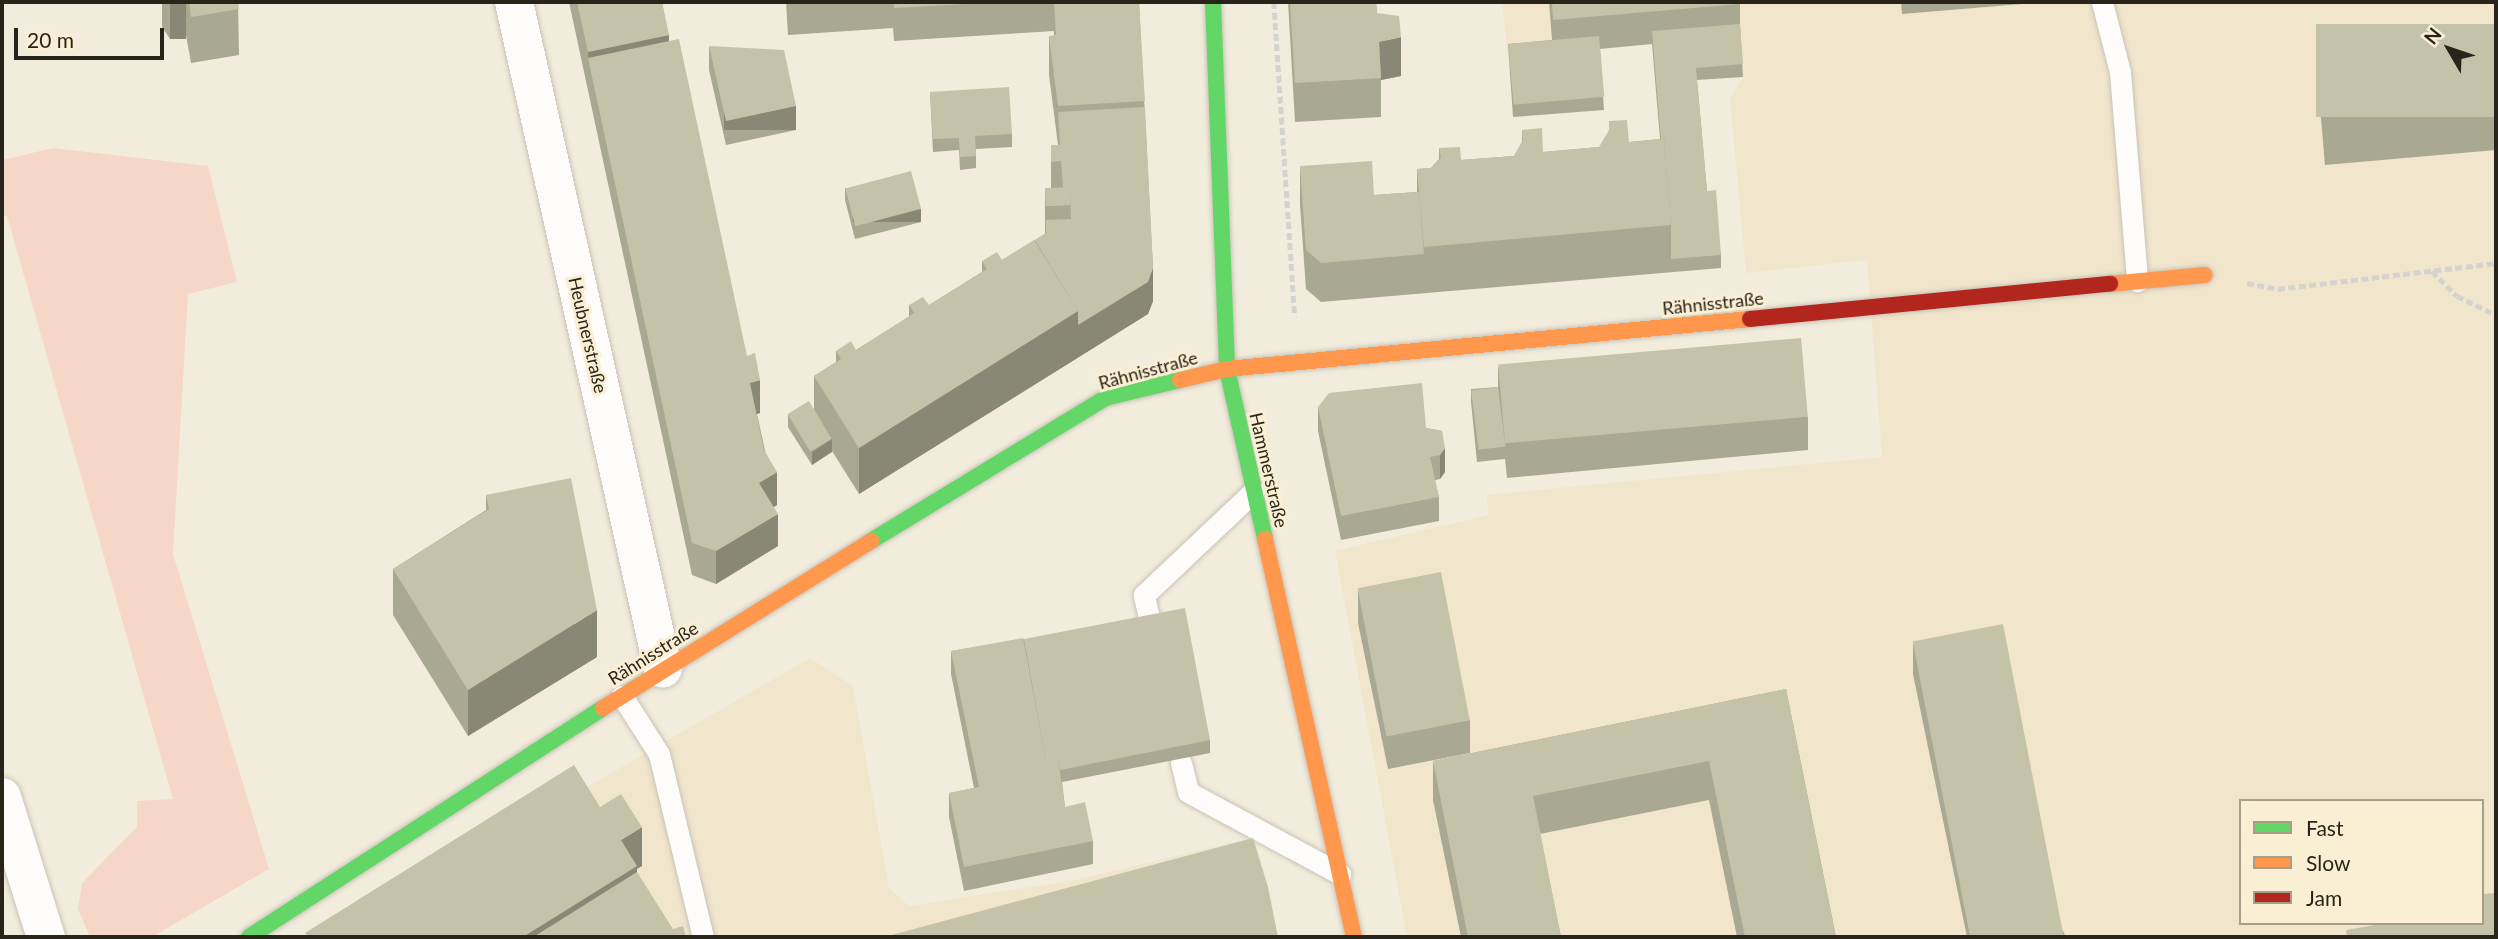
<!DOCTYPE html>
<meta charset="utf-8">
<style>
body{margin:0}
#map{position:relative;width:2498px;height:939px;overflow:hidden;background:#f2ecdc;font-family:Lato,sans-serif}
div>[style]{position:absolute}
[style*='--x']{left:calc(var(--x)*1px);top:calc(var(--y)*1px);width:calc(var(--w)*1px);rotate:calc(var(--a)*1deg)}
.built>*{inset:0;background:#f1e6cc}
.green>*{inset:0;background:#f6d7c7}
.path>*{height:4.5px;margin-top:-2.25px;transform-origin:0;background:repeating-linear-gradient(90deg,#d5d3cf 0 7px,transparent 0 10.5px)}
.roads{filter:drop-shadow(0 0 2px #c8c3b7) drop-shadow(0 0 2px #c8c3b7)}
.lane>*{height:21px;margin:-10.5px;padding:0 10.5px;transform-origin:10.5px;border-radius:10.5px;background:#fdfcfa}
.street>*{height:38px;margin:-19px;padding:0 19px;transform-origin:19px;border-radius:19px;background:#fdfcfa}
.fast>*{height:16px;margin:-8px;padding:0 8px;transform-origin:8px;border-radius:8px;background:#63d668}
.slow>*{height:16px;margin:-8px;padding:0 8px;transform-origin:8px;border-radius:8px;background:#ff974d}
.jam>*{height:16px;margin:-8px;padding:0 8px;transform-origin:8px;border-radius:8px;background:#b3261e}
.wall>*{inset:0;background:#a9a892}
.shaded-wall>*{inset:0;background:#898877;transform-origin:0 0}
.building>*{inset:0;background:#c4c3aa;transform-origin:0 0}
span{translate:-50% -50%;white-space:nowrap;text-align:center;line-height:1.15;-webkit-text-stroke:6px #fbefd3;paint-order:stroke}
.street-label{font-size:18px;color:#29241a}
.frame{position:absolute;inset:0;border:4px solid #29241a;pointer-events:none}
.legend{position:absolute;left:2239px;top:799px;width:245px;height:126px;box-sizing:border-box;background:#fbefd3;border:2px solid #a79e89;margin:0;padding:9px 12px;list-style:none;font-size:21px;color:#29241a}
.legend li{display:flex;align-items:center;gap:14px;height:35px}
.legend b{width:35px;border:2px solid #a79e89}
.north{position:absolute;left:2414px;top:14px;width:70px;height:70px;-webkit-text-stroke:5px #fbefd3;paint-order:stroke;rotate:309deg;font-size:19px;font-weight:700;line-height:28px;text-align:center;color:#29241a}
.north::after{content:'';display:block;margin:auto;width:24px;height:32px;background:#29241a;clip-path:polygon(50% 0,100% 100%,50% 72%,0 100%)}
.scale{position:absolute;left:14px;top:28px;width:150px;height:32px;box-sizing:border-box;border:4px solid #29241a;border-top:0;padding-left:9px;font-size:21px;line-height:24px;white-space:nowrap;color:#29241a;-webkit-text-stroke:5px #fbefd3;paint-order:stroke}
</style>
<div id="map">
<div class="built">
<i style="clip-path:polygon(evenodd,1502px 2px,2496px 2px,2496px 937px,1407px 937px,1335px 551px,1489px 515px,1486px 495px,1882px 457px,1867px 260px,1746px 273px,1730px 99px,1743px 77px,1740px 36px,1508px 57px,1502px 2px,2241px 801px,2482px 801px,2482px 923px,2241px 923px,2241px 801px)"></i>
<i style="clip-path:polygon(810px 658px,853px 686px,889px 888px,909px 906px,1075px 880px,1243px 840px,1276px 937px,353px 937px,575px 794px)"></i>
</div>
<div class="green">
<i style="clip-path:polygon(53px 148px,208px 166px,237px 282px,188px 294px,173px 554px,269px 869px,152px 937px,90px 937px,78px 909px,82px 883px,137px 827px,137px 801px,173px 799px,7px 216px,2px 215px,2px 160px)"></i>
</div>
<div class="path">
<i style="--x:1274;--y:2;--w:315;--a:86.2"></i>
<i style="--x:2432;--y:271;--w:35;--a:45"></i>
<i style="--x:2457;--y:296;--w:43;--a:26"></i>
<i style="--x:2247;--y:283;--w:32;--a:11"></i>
<i style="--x:2278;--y:289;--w:220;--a:-6.8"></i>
</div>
<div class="roads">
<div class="lane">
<i style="--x:2102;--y:2;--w:72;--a:75.6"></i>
<i style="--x:2120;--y:72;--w:210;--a:85.3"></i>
<i style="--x:1150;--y:622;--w:28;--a:-103"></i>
<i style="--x:1144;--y:595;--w:151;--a:-43.4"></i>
<i style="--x:622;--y:696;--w:69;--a:57.5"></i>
<i style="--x:659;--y:754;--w:188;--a:76.5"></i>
<i style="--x:1181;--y:763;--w:30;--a:76"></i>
<i style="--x:1188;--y:792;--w:173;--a:28.3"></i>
</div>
<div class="street">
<i style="--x:514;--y:2;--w:683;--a:77.41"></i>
<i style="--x:2;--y:797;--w:147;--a:72.6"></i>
</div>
<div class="fast">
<i style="--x:1213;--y:2;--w:367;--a:87.8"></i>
<i style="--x:1227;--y:369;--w:174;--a:77.4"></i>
<i style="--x:871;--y:541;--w:274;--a:-31.4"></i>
<i style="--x:1105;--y:398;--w:77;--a:-13.5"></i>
<i style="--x:249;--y:937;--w:422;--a:-32.9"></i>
</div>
<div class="slow">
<i style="--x:2110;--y:284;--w:95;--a:-5.4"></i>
<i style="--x:1180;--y:380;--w:48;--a:-13.2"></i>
<i style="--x:1227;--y:369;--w:525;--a:-5.46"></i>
<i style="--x:1265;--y:539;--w:408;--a:77.4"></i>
<i style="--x:603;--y:708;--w:316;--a:-31.9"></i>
</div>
<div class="jam">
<i style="--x:1750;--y:319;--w:362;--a:-5.6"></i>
</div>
</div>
<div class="wall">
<i style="clip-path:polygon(162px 2px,238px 2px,239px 55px,191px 63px,186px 35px,170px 39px,162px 27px)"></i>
<i style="clip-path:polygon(569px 2px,662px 2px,669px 41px,760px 413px,757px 414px,777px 505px,774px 507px,778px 546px,716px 584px,692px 575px)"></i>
<i style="clip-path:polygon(786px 2px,1139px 2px,1153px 268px,1153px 301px,1148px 314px,859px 494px,832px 451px,812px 465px,788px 427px,788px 415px,814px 410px,814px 376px,836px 362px,836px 351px,856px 350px,909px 317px,909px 305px,929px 305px,982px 272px,982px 261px,1002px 260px,1045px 234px,1045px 188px,1051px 188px,1051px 145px,1058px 145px,1049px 75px,1049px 36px,1054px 36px,1054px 31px,894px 41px,893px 28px,788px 35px)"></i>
<i style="clip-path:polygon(1288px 2px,1376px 2px,1377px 13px,1401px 76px,1381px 80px,1381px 117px,1295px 122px)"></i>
<i style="clip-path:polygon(1549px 2px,1740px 2px,1740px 24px,1743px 77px,1697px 80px,1707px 191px,1721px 255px,1721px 268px,1321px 302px,1306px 289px,1300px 205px,1300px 166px,1374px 195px,1417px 192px,1417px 169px,1431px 168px,1439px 159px,1439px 148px,1461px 160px,1514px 156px,1522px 142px,1522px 130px,1543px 152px,1599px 147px,1629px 142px,1660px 139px,1652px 44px,1600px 49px,1604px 110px,1513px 117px,1508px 44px,1552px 40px)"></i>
<i style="clip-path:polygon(1901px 2px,2046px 2px,1902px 14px)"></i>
<i style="clip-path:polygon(2496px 24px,2496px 150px,2325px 165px,2317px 72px,2317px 39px)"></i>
<i style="clip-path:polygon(709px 46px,796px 130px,726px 145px,709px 70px)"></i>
<i style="clip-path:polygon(930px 92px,1012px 134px,1012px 147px,976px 149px,976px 168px,960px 170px,959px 150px,933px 152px)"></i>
<i style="clip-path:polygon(845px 188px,921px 222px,855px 239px,845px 200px)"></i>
<i style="clip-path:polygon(1498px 367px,1808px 417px,1808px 450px,1507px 478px,1505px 459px,1477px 462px,1471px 402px,1471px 389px,1498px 387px)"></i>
<i style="clip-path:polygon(1318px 407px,1442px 431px,1445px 472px,1440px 479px,1435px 480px,1439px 497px,1439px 521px,1341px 540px,1318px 431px)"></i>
<i style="clip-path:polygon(486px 495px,597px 657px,468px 736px,393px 615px,393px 569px,486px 510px)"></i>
<i style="clip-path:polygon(1358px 590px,1470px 720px,1470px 753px,1388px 769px,1358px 623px)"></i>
<i style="clip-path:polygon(1024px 639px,1210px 740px,1210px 753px,1062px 782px,1065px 807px,1093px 841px,1093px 864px,964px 891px,949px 817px,949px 793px,974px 788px,951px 674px,951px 651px)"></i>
<i style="clip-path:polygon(1913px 641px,2066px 937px,1967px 937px,1913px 674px)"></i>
<i style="clip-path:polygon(1786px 689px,1836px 937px,1737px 937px,1709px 800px,1540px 834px,1561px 937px,1461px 937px,1433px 800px,1433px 761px)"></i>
</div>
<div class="shaded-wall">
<i style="left:170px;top:2px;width:16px;height:37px"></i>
<i style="clip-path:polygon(669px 35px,669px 74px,588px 58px,588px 52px)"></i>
<i style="clip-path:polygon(1401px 37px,1401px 76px,1381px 80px,1379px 42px)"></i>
<i style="left:796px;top:106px;width:24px;height:72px;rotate:90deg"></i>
<i style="left:921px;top:209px;width:13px;height:68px;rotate:90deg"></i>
<i style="clip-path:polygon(1153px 268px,1153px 301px,1148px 314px,859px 494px,859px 448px,1078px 311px)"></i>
<i style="clip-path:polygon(760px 380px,760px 413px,750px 416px,750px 383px)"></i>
<i style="clip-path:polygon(832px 439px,832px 452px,812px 465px,812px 452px)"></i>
<i style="clip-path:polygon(1445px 448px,1445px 472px,1440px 479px,1440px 455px)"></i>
<i style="clip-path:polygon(777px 472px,777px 505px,759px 516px,759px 483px)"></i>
<i style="clip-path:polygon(778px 514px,778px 546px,716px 584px,716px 551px)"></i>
<i style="clip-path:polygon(597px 610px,597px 657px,468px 736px,468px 690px)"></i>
<i style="clip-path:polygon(642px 827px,642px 866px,637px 869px,637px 905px,535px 937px,523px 937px,621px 840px)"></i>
</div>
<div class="building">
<i style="clip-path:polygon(189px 2px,238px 2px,239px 9px,191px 17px)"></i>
<i style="clip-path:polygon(577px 2px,662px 2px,669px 35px,588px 52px)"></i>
<i style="clip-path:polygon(893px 2px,1001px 2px,894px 8px)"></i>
<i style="clip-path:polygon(1054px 2px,1139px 2px,1145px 101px,1058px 106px,1049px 36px,1056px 35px)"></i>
<i style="clip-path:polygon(1290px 2px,1376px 2px,1377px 13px,1399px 16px,1401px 37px,1379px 42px,1381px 78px,1295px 83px)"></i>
<i style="clip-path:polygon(1552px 2px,1740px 2px,1740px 4px,1553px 20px)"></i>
<i style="clip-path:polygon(1740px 24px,1743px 64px,1696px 68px,1707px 191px,1716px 190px,1721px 255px,1671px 259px,1671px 225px,1664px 139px,1661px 139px,1652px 31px)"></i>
<i style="left:2496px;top:24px;width:93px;height:180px;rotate:90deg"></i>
<i style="left:1599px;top:36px;width:61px;height:91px;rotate:85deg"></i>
<i style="clip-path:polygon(679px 39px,747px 356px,755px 353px,760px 380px,750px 383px,764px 450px,777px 472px,759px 483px,778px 514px,716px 551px,692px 543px,588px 58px)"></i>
<i style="clip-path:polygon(709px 46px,784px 50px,796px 106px,726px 121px)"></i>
<i style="clip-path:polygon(1009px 87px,1012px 134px,975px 136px,976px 156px,960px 157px,959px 138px,933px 139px,930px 92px)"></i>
<i style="clip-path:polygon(1145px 107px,1153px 268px,1148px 282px,1078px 325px,1078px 311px,1035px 240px,1046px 233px,1046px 220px,1071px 219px,1070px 187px,1063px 187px,1061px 161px,1051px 162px,1051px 145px,1060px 145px,1058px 112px)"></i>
<i style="clip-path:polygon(1627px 120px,1629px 142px,1664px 139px,1671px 225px,1424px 247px,1417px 169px,1431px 168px,1441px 158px,1439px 148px,1460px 147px,1461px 160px,1514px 156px,1523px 141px,1522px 130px,1542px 128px,1543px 152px,1599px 147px,1609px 130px,1609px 121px)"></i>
<i style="clip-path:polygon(1372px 161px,1374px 195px,1419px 192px,1424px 254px,1321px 263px,1306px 250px,1300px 166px)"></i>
<i style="left:911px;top:171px;width:39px;height:68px;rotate:75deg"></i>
<i style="left:1070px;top:187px;width:18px;height:25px;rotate:87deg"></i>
<i style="clip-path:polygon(1034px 240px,1078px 311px,859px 448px,814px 376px,841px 359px,836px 351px,851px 341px,856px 350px,914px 313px,909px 305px,923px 297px,929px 305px,987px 269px,982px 261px,997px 252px,1002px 260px)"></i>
<i style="left:1801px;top:338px;width:79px;height:304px;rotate:85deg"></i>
<i style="clip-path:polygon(1422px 383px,1426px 428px,1442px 431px,1445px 448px,1440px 455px,1430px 457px,1439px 497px,1341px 516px,1318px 407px,1329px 393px)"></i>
<i style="left:1498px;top:387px;width:60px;height:27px;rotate:83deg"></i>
<i style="left:809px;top:401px;width:44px;height:25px;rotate:59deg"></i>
<i style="clip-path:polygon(571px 478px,597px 610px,468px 690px,393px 569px,489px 509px,486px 495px)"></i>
<i style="left:1441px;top:572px;width:151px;height:85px;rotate:79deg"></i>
<i style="clip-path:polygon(1185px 608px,1210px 740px,1060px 770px,1058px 759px,1046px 761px,1024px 639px)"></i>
<i style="left:2003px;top:624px;width:319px;height:92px;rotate:79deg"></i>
<i style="clip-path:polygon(1023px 638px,1046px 761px,1058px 759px,1065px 807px,1085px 802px,1093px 841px,964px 867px,949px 793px,979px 787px,951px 651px)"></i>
<i style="clip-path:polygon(1786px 689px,1836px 937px,1745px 937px,1709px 761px,1533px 796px,1561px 937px,1468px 937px,1433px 761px)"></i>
<i style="clip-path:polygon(574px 765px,600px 807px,621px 794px,642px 827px,621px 840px,637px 866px,523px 937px,308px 937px,305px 933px)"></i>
<i style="clip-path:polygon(1253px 838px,1268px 887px,1278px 937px,884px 937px)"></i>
<i style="clip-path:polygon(637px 872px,673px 929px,683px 926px,686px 937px,535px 937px,535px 936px)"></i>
<i style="clip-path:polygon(2496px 893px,2496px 937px,2347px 937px,2346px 930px,2386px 923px,2482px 923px,2482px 894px)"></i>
</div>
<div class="street-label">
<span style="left:1713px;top:303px;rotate:-6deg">Rähnisstraße</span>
<span style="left:588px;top:335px;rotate:77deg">Heubnerstraße</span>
<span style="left:1148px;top:370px;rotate:-15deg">Rähnisstraße</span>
<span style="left:1269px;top:470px;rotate:77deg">Hammerstraße</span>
<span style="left:653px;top:653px;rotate:-32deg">Rähnisstraße</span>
</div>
<div class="frame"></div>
<ul class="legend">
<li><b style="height:9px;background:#63d668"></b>Fast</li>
<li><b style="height:9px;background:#ff974d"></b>Slow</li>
<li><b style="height:9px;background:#b3261e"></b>Jam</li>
</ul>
<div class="north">N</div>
<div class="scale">20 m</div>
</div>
